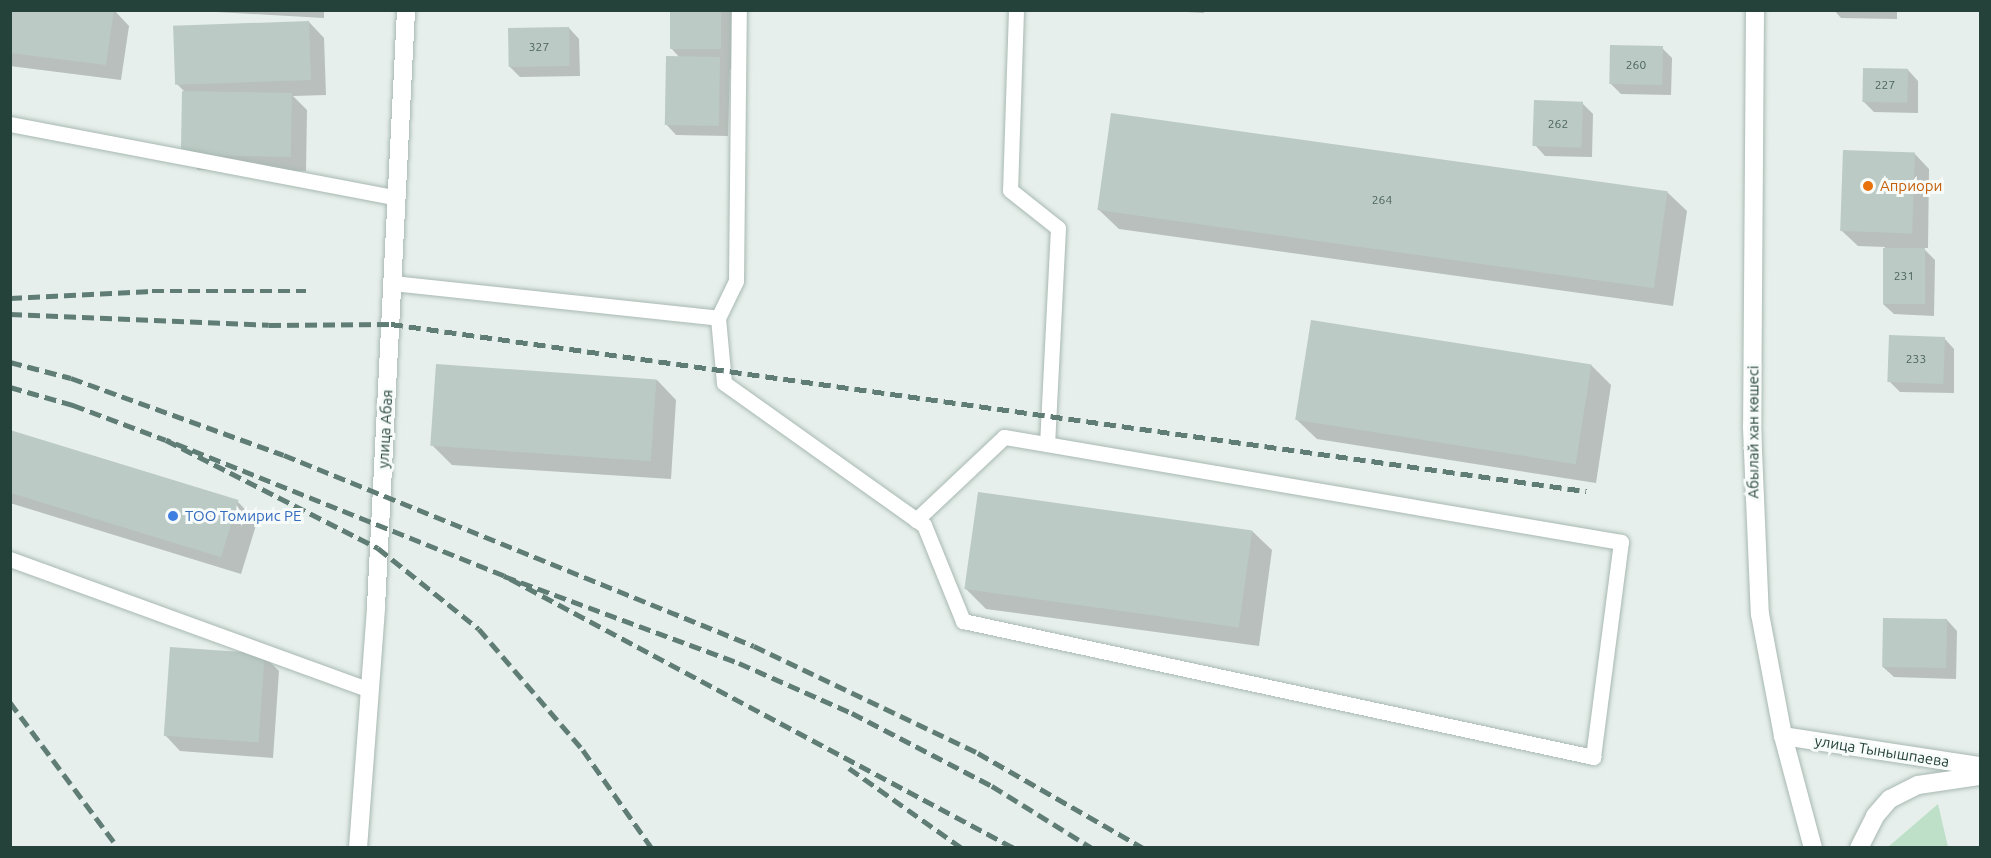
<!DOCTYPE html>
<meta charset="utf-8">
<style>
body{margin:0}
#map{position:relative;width:1991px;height:858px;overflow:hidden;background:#e6efeb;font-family:Ubuntu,sans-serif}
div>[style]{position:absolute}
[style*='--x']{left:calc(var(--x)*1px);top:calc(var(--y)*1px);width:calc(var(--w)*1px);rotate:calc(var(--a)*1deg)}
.green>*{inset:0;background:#bfe0c8}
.shadow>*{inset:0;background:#0003}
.building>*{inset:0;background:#bbcac4;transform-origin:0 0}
.roads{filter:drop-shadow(0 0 2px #a8b8b2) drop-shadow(0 0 2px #a8b8b2)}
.service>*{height:15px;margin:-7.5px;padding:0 7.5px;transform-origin:7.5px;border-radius:7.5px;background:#fff}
.tertiary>*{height:18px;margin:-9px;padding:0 9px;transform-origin:9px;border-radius:9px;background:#fff}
.secondary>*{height:18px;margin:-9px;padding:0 9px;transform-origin:9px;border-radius:9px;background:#fff}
.rail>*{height:4.5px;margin-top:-2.25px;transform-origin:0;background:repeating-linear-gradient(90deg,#5f7d75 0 12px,transparent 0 18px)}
.dots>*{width:16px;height:16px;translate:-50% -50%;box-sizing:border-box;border:3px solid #f7fbf9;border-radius:50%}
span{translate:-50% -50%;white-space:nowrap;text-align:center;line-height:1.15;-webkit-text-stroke:6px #f7fbf9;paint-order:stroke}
.number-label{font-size:12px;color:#4a645c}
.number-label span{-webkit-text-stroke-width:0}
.food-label{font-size:15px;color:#c56008}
.left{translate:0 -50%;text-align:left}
.street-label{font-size:15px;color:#24423a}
.shop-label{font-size:15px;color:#366cbe}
.frame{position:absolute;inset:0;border:12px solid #24423a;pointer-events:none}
</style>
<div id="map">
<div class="green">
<i style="clip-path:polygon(1938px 804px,1948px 847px,1888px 847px)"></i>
</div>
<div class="shadow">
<i style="clip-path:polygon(10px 10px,114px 10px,129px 26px,121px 80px,10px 66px)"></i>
<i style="clip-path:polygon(181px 10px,324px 10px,324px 18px)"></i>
<i style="clip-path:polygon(672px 10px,741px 10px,739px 70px,730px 69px,728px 136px,676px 135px,666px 124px,680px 58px,671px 48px)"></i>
<i style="clip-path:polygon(1153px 10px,1204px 10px,1204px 13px)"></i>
<i style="clip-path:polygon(1834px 10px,1897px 10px,1897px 19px,1841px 18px)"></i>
<i style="clip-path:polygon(309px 22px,324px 38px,326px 95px,293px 96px,307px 110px,306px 171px,198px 170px,183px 154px,184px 91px,177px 84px)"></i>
<i style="clip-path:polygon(569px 28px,579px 39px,580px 76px,520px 77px,509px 66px)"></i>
<i style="clip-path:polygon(1662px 48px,1672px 58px,1671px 95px,1621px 94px,1610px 83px)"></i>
<i style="clip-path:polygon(1908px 70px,1918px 81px,1918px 113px,1874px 112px,1863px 101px)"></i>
<i style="clip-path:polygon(1582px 103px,1593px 114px,1592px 157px,1545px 156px,1535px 145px)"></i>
<i style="clip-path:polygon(1914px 153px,1929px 169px,1928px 248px,1923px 248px,1935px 260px,1934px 316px,1894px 314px,1883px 304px,1885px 247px,1858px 246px,1842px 231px)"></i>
<i style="clip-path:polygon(1667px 192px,1687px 211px,1673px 306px,1119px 229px,1099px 210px)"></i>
<i style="clip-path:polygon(1944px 338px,1954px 349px,1954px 393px,1900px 392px,1889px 381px)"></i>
<i style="clip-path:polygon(1591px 365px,1611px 385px,1596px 483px,1317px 439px,1297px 420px)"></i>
<i style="clip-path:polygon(657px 380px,676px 400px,671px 479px,452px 465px,432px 445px)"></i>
<i style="clip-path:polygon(10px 432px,238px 502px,257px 522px,241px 574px,10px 503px)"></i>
<i style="clip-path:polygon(1252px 531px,1272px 550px,1259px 646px,986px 609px,966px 589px)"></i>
<i style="clip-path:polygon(1947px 620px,1957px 631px,1956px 679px,1894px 677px,1883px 667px)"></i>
<i style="clip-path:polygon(264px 656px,279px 671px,273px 758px,180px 751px,165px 735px)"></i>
</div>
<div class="building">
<i style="clip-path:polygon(10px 10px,114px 10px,106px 65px,10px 53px)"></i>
<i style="left:670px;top:10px;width:51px;height:39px"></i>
<i style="left:309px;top:21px;width:59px;height:136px;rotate:88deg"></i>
<i style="left:569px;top:27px;width:39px;height:61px;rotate:89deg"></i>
<i style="left:1610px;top:45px;width:53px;height:39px;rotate:1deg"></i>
<i style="left:666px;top:56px;width:54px;height:69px;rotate:1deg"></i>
<i style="left:1863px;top:68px;width:45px;height:34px;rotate:1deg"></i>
<i style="left:182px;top:91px;width:110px;height:64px;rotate:1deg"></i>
<i style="left:1534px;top:100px;width:49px;height:46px;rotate:2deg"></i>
<i style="left:1111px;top:113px;width:562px;height:98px;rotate:8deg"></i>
<i style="left:1843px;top:150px;width:72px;height:81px;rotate:2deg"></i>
<i style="left:1883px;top:248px;width:42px;height:56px"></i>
<i style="left:1311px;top:320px;width:284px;height:101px;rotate:9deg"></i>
<i style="left:1889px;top:335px;width:56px;height:47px;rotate:2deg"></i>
<i style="left:436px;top:364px;width:221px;height:82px;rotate:4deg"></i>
<i style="left:10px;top:430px;width:239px;height:60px;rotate:17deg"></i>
<i style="left:978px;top:492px;width:277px;height:98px;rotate:8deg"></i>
<i style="left:1883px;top:618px;width:64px;height:49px;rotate:1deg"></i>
<i style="left:170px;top:647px;width:95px;height:89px;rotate:4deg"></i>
</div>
<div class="roads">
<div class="service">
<i style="--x:1016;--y:10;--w:180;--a:91.9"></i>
<i style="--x:1010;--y:190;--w:61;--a:38.4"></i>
<i style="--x:1058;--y:228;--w:216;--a:92.9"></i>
<i style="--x:10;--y:124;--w:394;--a:10.8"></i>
<i style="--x:393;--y:283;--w:327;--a:6.1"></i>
<i style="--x:718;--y:318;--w:65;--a:84.7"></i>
<i style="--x:724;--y:383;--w:245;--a:35.4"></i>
<i style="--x:924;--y:525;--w:104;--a:67.9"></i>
<i style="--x:963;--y:621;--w:645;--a:12.18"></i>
<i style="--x:1593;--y:757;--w:217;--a:-82.6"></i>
<i style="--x:1621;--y:542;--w:626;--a:-170.34"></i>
<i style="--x:1004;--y:437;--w:121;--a:136.7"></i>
<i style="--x:718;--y:318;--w:41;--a:-64.1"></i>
<i style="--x:736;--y:281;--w:271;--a:-89.4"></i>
<i style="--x:10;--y:559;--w:382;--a:20"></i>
</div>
<div class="tertiary">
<i style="--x:1783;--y:736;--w:199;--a:8.7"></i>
<i style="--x:358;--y:848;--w:242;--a:-85.7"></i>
<i style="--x:376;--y:607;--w:598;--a:-87.12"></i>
<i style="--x:1859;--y:848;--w:36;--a:-63"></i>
<i style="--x:1875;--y:816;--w:23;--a:-49"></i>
<i style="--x:1890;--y:799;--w:31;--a:-27"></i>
<i style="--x:1918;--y:785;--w:63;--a:-8.3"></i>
</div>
<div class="secondary">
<i style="--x:1755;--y:10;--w:417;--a:90.4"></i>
<i style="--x:1752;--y:427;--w:187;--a:87.6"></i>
<i style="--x:1760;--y:614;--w:124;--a:79.3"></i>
<i style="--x:1783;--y:736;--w:116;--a:75"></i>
</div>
</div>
<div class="rail">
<i style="--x:10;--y:298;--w:142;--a:-2.8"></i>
<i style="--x:152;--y:291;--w:154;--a:0"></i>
<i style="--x:10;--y:314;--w:259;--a:2.4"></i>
<i style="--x:269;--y:325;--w:122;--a:-0.5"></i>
<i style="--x:391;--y:324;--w:1207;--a:7.96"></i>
<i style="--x:10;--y:362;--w:63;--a:14.7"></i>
<i style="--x:71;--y:378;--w:226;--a:19.9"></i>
<i style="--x:284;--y:455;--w:507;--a:22.12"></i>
<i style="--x:754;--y:646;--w:248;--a:25.5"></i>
<i style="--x:978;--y:753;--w:190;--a:29.9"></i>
<i style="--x:10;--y:387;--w:66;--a:15.9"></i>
<i style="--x:73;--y:405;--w:99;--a:20.6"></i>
<i style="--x:504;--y:576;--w:364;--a:-158.1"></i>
<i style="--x:166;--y:440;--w:238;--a:27"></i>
<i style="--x:378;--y:548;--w:129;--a:38.7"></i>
<i style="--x:479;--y:629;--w:160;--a:49.3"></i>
<i style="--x:583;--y:750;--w:120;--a:54.9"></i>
<i style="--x:10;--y:702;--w:174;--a:53.4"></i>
<i style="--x:849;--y:768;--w:138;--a:35.3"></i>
<i style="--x:1013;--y:848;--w:577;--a:-151.88"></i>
<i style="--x:504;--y:576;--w:251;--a:20.3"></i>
<i style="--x:739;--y:663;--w:124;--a:23.9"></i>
<i style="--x:852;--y:713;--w:158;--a:27.5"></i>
<i style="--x:992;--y:786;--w:118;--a:31.8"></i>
</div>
<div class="dots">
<i style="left:1868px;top:186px;background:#e8710a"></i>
<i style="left:173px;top:516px;background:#3f7fe0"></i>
</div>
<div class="number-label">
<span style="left:539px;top:47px">327</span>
<span style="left:1636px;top:65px">260</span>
<span style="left:1885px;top:85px">227</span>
<span style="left:1558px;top:124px">262</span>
<span style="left:1382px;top:200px">264</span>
<span style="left:1904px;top:276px">231</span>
<span style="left:1916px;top:359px">233</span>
</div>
<div class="food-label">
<span class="left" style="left:1880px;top:186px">Априори</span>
</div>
<div class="street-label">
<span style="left:385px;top:429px;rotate:-87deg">улица Абая</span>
<span style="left:1753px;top:432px;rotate:-90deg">Абылай хан көшесі</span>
<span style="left:1882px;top:751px;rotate:9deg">улица Тынышпаева</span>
</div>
<div class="shop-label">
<span class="left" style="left:185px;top:516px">ТОО Томирис РЕ</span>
</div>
<div class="frame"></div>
</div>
